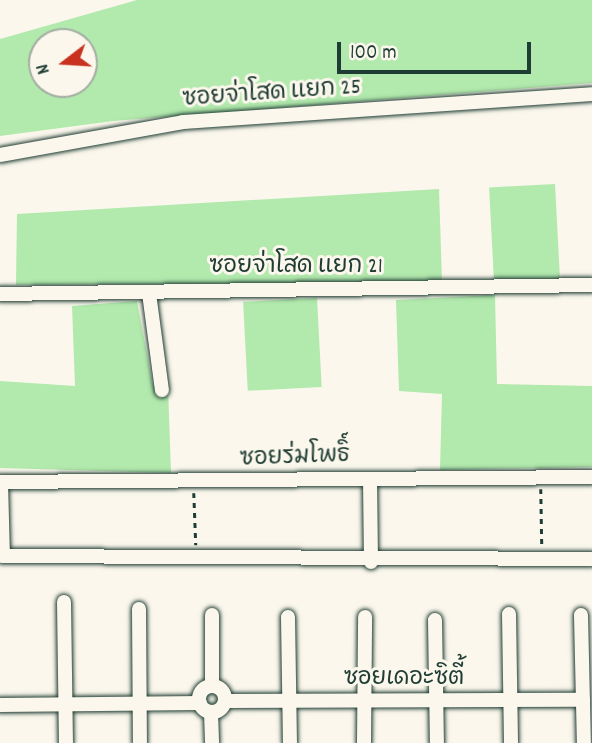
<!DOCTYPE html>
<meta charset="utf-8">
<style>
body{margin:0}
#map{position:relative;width:592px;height:743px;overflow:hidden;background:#fbf7ec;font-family:Dekko,"Playpen Sans Thai",sans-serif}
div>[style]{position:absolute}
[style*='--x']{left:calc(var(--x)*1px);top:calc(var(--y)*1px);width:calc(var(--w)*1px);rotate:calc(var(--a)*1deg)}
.green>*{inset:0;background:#b2e9ad;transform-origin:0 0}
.path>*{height:2.5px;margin-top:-1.25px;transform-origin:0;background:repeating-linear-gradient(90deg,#1f3d34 0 5px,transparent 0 10px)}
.roads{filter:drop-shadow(0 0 2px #1f3d34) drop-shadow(0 0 2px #1f3d34)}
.street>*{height:14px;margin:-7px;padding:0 7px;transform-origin:7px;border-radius:7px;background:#fbf7ec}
.street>.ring{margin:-7px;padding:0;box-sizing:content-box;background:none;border:14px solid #fbf7ec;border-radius:50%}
span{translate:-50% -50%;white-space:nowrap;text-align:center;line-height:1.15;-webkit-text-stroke:6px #fbf7ec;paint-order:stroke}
.street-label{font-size:23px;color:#1f3d34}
.north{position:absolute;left:28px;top:28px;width:70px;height:70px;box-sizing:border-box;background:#fbf7ec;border:2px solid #a3ada2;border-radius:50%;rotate:253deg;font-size:19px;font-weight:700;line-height:28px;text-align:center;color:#1f3d34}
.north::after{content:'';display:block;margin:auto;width:24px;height:32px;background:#c8321e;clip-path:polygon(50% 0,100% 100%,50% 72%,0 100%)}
.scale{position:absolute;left:337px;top:42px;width:194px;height:32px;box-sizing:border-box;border:4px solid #1f3d34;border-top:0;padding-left:9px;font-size:21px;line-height:24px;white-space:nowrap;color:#1f3d34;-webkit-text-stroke:5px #fbf7ec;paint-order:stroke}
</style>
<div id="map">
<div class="green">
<i style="clip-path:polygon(evenodd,137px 0,592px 0,592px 83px,113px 121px,0 136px,0 39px,137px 0,42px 42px,84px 42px,84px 84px,42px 84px,42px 42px)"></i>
<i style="left:555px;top:184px;width:96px;height:66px;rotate:87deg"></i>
<i style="clip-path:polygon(439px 189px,442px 282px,16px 285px,17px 214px)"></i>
<i style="clip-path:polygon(495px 295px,497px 384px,592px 386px,592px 467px,440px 470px,442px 394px,399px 391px,396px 300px)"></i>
<i style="left:317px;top:298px;width:89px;height:74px;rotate:87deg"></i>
<i style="clip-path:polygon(137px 301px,153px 386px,168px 387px,171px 473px,0 468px,0 381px,75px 386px,72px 306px)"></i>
</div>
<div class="path">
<i style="--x:541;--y:489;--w:57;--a:89"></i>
<i style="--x:194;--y:493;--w:52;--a:87.8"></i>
</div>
<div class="roads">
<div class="street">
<i style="--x:0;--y:155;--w:186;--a:-10.2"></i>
<i style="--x:183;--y:122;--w:410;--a:-3.9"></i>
<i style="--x:149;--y:293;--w:98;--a:82.4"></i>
<i style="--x:0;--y:294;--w:592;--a:-0.87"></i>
<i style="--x:370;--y:479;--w:83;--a:89.3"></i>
<i style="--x:0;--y:482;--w:592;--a:-0.48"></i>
<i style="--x:1;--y:482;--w:74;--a:88.5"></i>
<i style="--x:3;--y:556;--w:589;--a:0.29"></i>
<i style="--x:64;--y:602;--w:141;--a:89.2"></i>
<i style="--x:139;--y:609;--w:134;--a:89.6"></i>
<i style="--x:509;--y:614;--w:129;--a:89.1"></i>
<i style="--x:581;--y:615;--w:128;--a:88.7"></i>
<i style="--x:288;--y:617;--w:126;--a:89.1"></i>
<i style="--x:435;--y:620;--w:123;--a:89.1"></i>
<i style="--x:212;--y:686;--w:71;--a:-90"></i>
<i class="ring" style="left:199px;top:686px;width:12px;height:12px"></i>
<i style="--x:225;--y:701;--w:358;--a:-0.2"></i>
<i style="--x:0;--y:705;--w:200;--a:-0.6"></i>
<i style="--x:211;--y:712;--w:31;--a:88"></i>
<i style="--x:364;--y:743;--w:126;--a:-89.5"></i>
</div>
</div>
<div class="street-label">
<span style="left:272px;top:95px;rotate:-4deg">ซอยจ่าโสด แยก 25</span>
<span style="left:296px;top:268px">ซอยจ่าโสด แยก 21</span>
<span style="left:295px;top:459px;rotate:-2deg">ซอยร่มโพธิ์</span>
<span style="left:404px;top:680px">ซอยเดอะซิตี้</span>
</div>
<div class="north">N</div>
<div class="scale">100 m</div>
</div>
